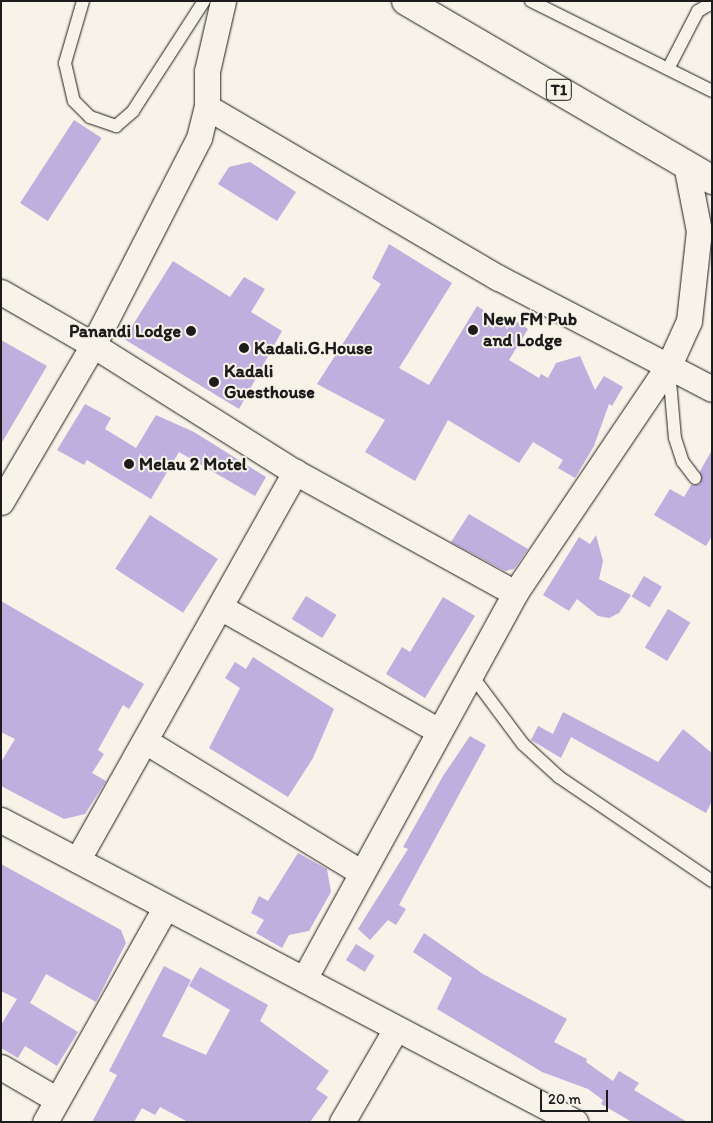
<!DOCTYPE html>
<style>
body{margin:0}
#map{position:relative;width:713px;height:1123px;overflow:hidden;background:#f7f3e8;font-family:Itim,sans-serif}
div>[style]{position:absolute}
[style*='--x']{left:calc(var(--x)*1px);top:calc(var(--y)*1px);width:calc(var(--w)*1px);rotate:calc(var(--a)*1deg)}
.building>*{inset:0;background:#beafdf;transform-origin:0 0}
.roads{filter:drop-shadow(0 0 1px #1c1c1c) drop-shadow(0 0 1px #1c1c1c)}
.service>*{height:12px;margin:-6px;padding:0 6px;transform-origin:6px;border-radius:6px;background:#f7f3e8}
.minor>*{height:25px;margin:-12.5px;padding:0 12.5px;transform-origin:12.5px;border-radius:12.5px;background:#f7f3e8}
.trunk>*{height:28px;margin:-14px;padding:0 14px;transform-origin:14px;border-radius:14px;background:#f7f3e8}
.dots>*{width:14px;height:14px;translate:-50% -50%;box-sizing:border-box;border:2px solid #f7f3e8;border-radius:50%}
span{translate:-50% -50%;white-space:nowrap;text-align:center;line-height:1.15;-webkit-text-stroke:4px #f7f3e8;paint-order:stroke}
.shield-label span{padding:1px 4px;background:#f7f3e8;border:1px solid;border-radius:4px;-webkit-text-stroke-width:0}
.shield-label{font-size:16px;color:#1c1c1c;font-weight:700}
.poi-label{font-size:18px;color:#1c1c1c;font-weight:700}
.left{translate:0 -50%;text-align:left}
.right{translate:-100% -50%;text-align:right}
.frame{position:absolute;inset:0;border:2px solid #1c1c1c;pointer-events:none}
.scale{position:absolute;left:540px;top:1090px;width:68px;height:22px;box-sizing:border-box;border:2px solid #1c1c1c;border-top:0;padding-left:6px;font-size:15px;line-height:18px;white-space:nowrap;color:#1c1c1c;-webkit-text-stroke:4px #f7f3e8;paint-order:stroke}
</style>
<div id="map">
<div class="building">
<i style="left:74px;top:120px;width:33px;height:99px;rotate:33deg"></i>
<i style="clip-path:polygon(250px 162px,296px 192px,277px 221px,218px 184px,229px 167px)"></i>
<i style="clip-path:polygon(389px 244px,452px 283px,399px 368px,429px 385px,477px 306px,502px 322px,506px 315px,528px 329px,509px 360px,539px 378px,541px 374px,548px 378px,556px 363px,580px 356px,595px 390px,604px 376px,623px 387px,612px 406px,609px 404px,594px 446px,575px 478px,558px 468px,563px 460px,533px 442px,519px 463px,448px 420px,415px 481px,365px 452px,385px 420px,317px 384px,381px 284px,372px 278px)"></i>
<i style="clip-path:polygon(173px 261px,230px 297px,244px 277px,265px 289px,251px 312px,282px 331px,239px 409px,124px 339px)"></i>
<i style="clip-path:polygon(1px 340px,47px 366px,1px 444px)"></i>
<i style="clip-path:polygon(85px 404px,111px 418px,105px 429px,136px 448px,156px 415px,194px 432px,266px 477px,255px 496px,179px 452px,151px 499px,87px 460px,84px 465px,57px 450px)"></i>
<i style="clip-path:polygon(712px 450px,712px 536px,706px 546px,654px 515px,670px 489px,684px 497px,691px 485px,700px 484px,700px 471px)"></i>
<i style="clip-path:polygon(469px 514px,528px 549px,514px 569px,505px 571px,451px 542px)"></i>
<i style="left:150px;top:515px;width:81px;height:64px;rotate:33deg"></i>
<i style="clip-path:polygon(596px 535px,603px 561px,599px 579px,631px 595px,619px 613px,609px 618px,598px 616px,577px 599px,569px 611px,543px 595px,579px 537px,590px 544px)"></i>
<i style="left:644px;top:576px;width:21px;height:24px;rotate:31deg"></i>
<i style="left:306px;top:596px;width:36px;height:27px;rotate:32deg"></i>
<i style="clip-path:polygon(443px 597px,475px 616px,425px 698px,386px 674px,402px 647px,410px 652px)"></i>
<i style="clip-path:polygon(1px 601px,144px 684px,129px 709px,123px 705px,98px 750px,104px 754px,92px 773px,106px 781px,85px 814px,64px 819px,1px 786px,1px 762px,15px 739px,1px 732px)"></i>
<i style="left:668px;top:609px;width:26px;height:45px;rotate:31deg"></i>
<i style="clip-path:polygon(253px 657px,334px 709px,313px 758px,288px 797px,209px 748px,240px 688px,225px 678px,235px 662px,246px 669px)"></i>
<i style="clip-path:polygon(563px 712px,658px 762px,683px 729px,712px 753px,712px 801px,706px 813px,571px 737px,561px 758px,531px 740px,538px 726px,553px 734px)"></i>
<i style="clip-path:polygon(470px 736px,486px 745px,399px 905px,406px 909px,396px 925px,388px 920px,370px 940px,358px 929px,408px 849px,403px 847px,443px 776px)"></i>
<i style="clip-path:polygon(298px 853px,327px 869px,331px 892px,309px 931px,289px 935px,282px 948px,256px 933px,264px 920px,251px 913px,259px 896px,268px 901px)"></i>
<i style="clip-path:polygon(1px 864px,121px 930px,126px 943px,96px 1002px,46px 974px,30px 1003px,78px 1032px,57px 1066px,25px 1046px,18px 1058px,1px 1048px,1px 1025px,17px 999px,1px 991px)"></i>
<i style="clip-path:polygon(424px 933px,483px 974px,567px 1019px,554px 1042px,587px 1059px,586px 1062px,613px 1081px,619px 1071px,639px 1083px,634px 1090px,687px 1122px,632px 1122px,601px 1104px,603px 1100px,588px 1089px,542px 1072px,437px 1009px,452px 978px,413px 952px)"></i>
<i style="left:356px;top:944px;width:22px;height:19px;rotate:32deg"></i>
<i style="clip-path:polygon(164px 966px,191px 980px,162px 1036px,206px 1055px,230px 1010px,189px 986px,200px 967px,268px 1005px,260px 1021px,329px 1071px,316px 1089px,328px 1097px,310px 1122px,188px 1122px,160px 1107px,155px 1115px,142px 1108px,134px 1122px,92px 1122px,117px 1075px,109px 1071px)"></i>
</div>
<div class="roads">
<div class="service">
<i style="--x:83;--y:1;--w:65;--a:106.2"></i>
<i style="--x:65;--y:63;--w:39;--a:77"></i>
<i style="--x:74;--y:101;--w:23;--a:45"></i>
<i style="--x:90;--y:117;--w:28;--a:19"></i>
<i style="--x:116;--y:126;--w:23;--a:-41"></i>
<i style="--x:133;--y:111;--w:131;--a:-57.2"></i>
<i style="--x:531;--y:1;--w:202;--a:26.4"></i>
<i style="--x:668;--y:69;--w:65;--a:-62.7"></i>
<i style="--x:698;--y:11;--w:16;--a:-30"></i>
<i style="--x:669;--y:370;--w:68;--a:85"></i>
<i style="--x:675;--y:438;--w:25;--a:72"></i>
<i style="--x:683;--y:462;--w:20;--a:53"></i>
<i style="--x:470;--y:673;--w:89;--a:53.3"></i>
<i style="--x:523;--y:744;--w:49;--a:42.5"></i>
<i style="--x:559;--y:777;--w:185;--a:34.2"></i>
</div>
<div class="minor">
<i style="--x:207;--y:107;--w:338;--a:30.4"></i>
<i style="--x:499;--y:278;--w:240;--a:27.5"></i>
<i style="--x:1;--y:292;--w:106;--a:29.9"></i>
<i style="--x:93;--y:345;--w:233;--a:-62.9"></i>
<i style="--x:199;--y:138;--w:32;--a:-76"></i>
<i style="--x:207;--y:107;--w:36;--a:-90"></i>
<i style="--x:207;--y:71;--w:72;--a:-77.1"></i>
<i style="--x:1;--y:502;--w:182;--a:-59.6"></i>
<i style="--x:93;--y:345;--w:239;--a:32.2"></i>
<i style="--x:295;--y:472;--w:251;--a:28.8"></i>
<i style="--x:220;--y:607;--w:249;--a:29.5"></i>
<i style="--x:145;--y:741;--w:250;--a:31.3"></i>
<i style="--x:1;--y:820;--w:649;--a:27.75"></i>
<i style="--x:78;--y:859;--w:444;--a:-60.7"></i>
<i style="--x:304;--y:979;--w:440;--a:-61.3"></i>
<i style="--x:515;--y:593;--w:275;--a:-56"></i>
<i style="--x:669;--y:365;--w:48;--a:-65.6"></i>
<i style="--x:689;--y:321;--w:91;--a:-83.7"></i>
<i style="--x:699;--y:231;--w:68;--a:-101"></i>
<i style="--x:1;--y:1067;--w:64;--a:30.2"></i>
<i style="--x:45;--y:1122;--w:245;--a:-60.7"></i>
<i style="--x:342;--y:1122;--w:108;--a:-59.9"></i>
</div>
<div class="trunk">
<i style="--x:406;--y:1;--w:355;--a:30.3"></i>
</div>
</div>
<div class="dots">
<i style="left:473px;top:330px;background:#1c1c1c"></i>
<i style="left:191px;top:331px;background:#1c1c1c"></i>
<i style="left:244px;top:348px;background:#1c1c1c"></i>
<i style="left:214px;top:382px;background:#1c1c1c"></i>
<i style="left:129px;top:464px;background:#1c1c1c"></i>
</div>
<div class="shield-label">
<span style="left:559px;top:90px">T1</span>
</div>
<div class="poi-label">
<span class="left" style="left:483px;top:330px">New FM Pub<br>and Lodge</span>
<span class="right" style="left:181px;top:331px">Panandi Lodge</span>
<span class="left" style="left:254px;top:348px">Kadali.G.House</span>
<span class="left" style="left:224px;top:382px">Kadali<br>Guesthouse</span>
<span class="left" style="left:139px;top:464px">Melau 2 Motel</span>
</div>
<div class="frame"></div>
<div class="scale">20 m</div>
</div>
